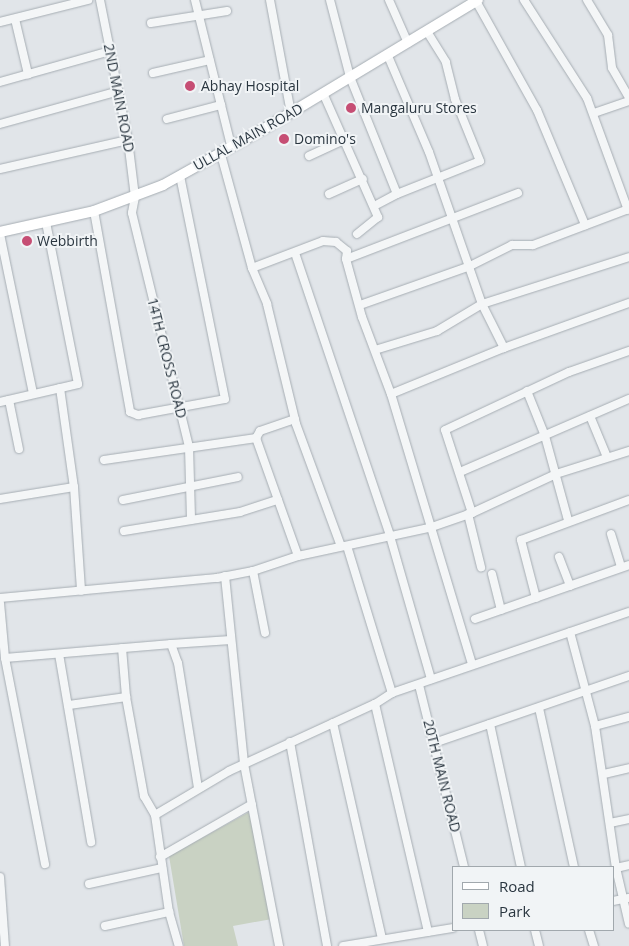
<!DOCTYPE html>
<style>
body{margin:0}
#map{position:relative;width:629px;height:946px;overflow:hidden;background:#e1e5e9;font-family:"Open Sans",sans-serif}
div>[style]{position:absolute}
[style*='--x']{left:calc(var(--x)*1px);top:calc(var(--y)*1px);width:calc(var(--w)*1px);rotate:calc(var(--a)*1deg)}
.green>*{inset:0;background:#c9d2c3}
.roads{filter:drop-shadow(0 0 1px #a6adb3) drop-shadow(0 0 1px #a6adb3)}
.minor>*{height:8px;margin:-4px;padding:0 4px;transform-origin:4px;border-radius:4px;background:#f4f6f7}
.secondary>*{height:10px;margin:-5px;padding:0 5px;transform-origin:5px;border-radius:5px;background:#fff}
.dots>*{width:14px;height:14px;translate:-50% -50%;box-sizing:border-box;border:2px solid #f1f4f6;border-radius:50%}
span{translate:-50% -50%;white-space:nowrap;text-align:center;line-height:1.15;-webkit-text-stroke:4px #f1f4f6;paint-order:stroke}
.poi-label{font-size:14px;color:#2a3640}
.left{translate:0 -50%;text-align:left}
.street-label{font-size:14px;color:#2a3640}
.legend{position:absolute;left:452px;top:866px;width:162px;height:65px;box-sizing:border-box;background:#f1f4f6;border:1px solid #a1a8ad;margin:0;padding:6px 9px;list-style:none;font-size:15px;color:#2a3640}
.legend li{display:flex;align-items:center;gap:10px;height:25px}
.legend b{width:25px;border:1px solid #a1a8ad}
</style>
<div id="map">
<div class="green">
<i style="clip-path:polygon(249px 812px,272px 919px,233px 926px,238px 946px,184px 946px,169px 856px)"></i>
</div>
<div class="roads">
<div class="minor">
<i style="--x:100;--y:0;--w:143;--a:78.7"></i>
<i style="--x:128;--y:140;--w:57;--a:83"></i>
<i style="--x:135;--y:197;--w:16;--a:101"></i>
<i style="--x:132;--y:213;--w:241;--a:76.3"></i>
<i style="--x:189;--y:447;--w:73;--a:88.4"></i>
<i style="--x:195;--y:0;--w:150;--a:76.1"></i>
<i style="--x:270;--y:0;--w:115;--a:79.5"></i>
<i style="--x:330;--y:0;--w:80;--a:75.4"></i>
<i style="--x:350;--y:77;--w:126;--a:68.1"></i>
<i style="--x:397;--y:194;--w:89;--a:-21.7"></i>
<i style="--x:480;--y:161;--w:67;--a:-112"></i>
<i style="--x:455;--y:99;--w:38;--a:-104"></i>
<i style="--x:446;--y:62;--w:36;--a:-122"></i>
<i style="--x:389;--y:0;--w:47;--a:66.2"></i>
<i style="--x:524;--y:0;--w:117;--a:57.3"></i>
<i style="--x:587;--y:98;--w:119;--a:69.9"></i>
<i style="--x:587;--y:0;--w:41;--a:59"></i>
<i style="--x:608;--y:35;--w:33;--a:83"></i>
<i style="--x:612;--y:68;--w:34;--a:60"></i>
<i style="--x:476;--y:1;--w:125;--a:60.8"></i>
<i style="--x:537;--y:110;--w:125;--a:67.3"></i>
<i style="--x:15;--y:19;--w:57;--a:76.7"></i>
<i style="--x:0;--y:22;--w:91;--a:-14"></i>
<i style="--x:151;--y:23;--w:77;--a:-9"></i>
<i style="--x:388;--y:56;--w:104;--a:66.9"></i>
<i style="--x:429;--y:152;--w:161;--a:70.8"></i>
<i style="--x:482;--y:304;--w:49;--a:63.4"></i>
<i style="--x:153;--y:73;--w:58;--a:-12.8"></i>
<i style="--x:0;--y:82;--w:114;--a:-15.7"></i>
<i style="--x:323;--y:93;--w:136;--a:66.1"></i>
<i style="--x:378;--y:217;--w:27;--a:141"></i>
<i style="--x:594;--y:113;--w:37;--a:-19"></i>
<i style="--x:167;--y:119;--w:56;--a:-14.5"></i>
<i style="--x:0;--y:124;--w:123;--a:-15.5"></i>
<i style="--x:220;--y:151;--w:121;--a:74.7"></i>
<i style="--x:252;--y:268;--w:39;--a:67"></i>
<i style="--x:267;--y:304;--w:123;--a:76.4"></i>
<i style="--x:296;--y:424;--w:130;--a:69.8"></i>
<i style="--x:341;--y:546;--w:6;--a:0"></i>
<i style="--x:347;--y:546;--w:154;--a:73"></i>
<i style="--x:309;--y:156;--w:41;--a:-24.7"></i>
<i style="--x:0;--y:169;--w:131;--a:-12.8"></i>
<i style="--x:518;--y:193;--w:184;--a:159"></i>
<i style="--x:346;--y:259;--w:60;--a:74.6"></i>
<i style="--x:362;--y:317;--w:82;--a:69.4"></i>
<i style="--x:391;--y:394;--w:122;--a:-22.2"></i>
<i style="--x:504;--y:348;--w:133;--a:-19.8"></i>
<i style="--x:329;--y:194;--w:37;--a:-24"></i>
<i style="--x:378;--y:204;--w:21;--a:-28"></i>
<i style="--x:94;--y:211;--w:204;--a:79.8"></i>
<i style="--x:130;--y:412;--w:9;--a:21"></i>
<i style="--x:138;--y:415;--w:88;--a:-10.4"></i>
<i style="--x:225;--y:399;--w:228;--a:-101.4"></i>
<i style="--x:0;--y:234;--w:163;--a:78.3"></i>
<i style="--x:295;--y:253;--w:299;--a:71.4"></i>
<i style="--x:390;--y:536;--w:149;--a:74"></i>
<i style="--x:252;--y:268;--w:76;--a:-20.8"></i>
<i style="--x:323;--y:241;--w:13;--a:4"></i>
<i style="--x:336;--y:242;--w:14;--a:39"></i>
<i style="--x:347;--y:251;--w:8;--a:97"></i>
<i style="--x:360;--y:305;--w:117;--a:-19.5"></i>
<i style="--x:470;--y:266;--w:47;--a:-26.6"></i>
<i style="--x:512;--y:245;--w:21;--a:0"></i>
<i style="--x:533;--y:245;--w:103;--a:-20.6"></i>
<i style="--x:375;--y:350;--w:65;--a:-17"></i>
<i style="--x:437;--y:331;--w:52;--a:-31"></i>
<i style="--x:482;--y:304;--w:154;--a:-17.7"></i>
<i style="--x:60;--y:388;--w:100;--a:82"></i>
<i style="--x:74;--y:487;--w:104;--a:86.1"></i>
<i style="--x:527;--y:391;--w:48;--a:68.2"></i>
<i style="--x:545;--y:436;--w:87;--a:74.7"></i>
<i style="--x:391;--y:394;--w:282;--a:73.3"></i>
<i style="--x:9;--y:400;--w:50;--a:78.5"></i>
<i style="--x:0;--y:402;--w:80;--a:-13"></i>
<i style="--x:78;--y:384;--w:165;--a:-101.2"></i>
<i style="--x:590;--y:416;--w:44;--a:67.5"></i>
<i style="--x:256;--y:438;--w:8;--a:-60"></i>
<i style="--x:260;--y:431;--w:37;--a:-19"></i>
<i style="--x:104;--y:460;--w:154;--a:-8.2"></i>
<i style="--x:256;--y:438;--w:125;--a:70.4"></i>
<i style="--x:460;--y:472;--w:184;--a:-23.4"></i>
<i style="--x:0;--y:499;--w:75;--a:-9.2"></i>
<i style="--x:123;--y:500;--w:117;--a:-11.3"></i>
<i style="--x:472;--y:513;--w:87;--a:-108"></i>
<i style="--x:445;--y:430;--w:137;--a:-25.1"></i>
<i style="--x:569;--y:372;--w:64;--a:-19.3"></i>
<i style="--x:468;--y:514;--w:55;--a:76.2"></i>
<i style="--x:124;--y:531;--w:118;--a:-9.3"></i>
<i style="--x:240;--y:512;--w:40;--a:-18"></i>
<i style="--x:611;--y:534;--w:34;--a:73"></i>
<i style="--x:559;--y:557;--w:31;--a:69"></i>
<i style="--x:253;--y:571;--w:63;--a:79"></i>
<i style="--x:492;--y:574;--w:37;--a:76"></i>
<i style="--x:225;--y:576;--w:189;--a:84.2"></i>
<i style="--x:244;--y:764;--w:185;--a:79.1"></i>
<i style="--x:0;--y:598;--w:218;--a:-5.3"></i>
<i style="--x:217;--y:578;--w:37;--a:-11"></i>
<i style="--x:253;--y:571;--w:47;--a:-18.4"></i>
<i style="--x:298;--y:556;--w:134;--a:-12.1"></i>
<i style="--x:429;--y:528;--w:46;--a:-19.2"></i>
<i style="--x:472;--y:513;--w:93;--a:-24.9"></i>
<i style="--x:556;--y:474;--w:77;--a:-17.5"></i>
<i style="--x:536;--y:598;--w:60;--a:-104.5"></i>
<i style="--x:521;--y:540;--w:115;--a:-20.3"></i>
<i style="--x:0;--y:603;--w:55;--a:84.8"></i>
<i style="--x:5;--y:658;--w:167;--a:-4.8"></i>
<i style="--x:171;--y:644;--w:20;--a:70"></i>
<i style="--x:178;--y:663;--w:127;--a:80.9"></i>
<i style="--x:475;--y:619;--w:163;--a:-19.3"></i>
<i style="--x:570;--y:632;--w:97;--a:75.1"></i>
<i style="--x:595;--y:726;--w:144;--a:81.6"></i>
<i style="--x:616;--y:868;--w:57;--a:76.9"></i>
<i style="--x:171;--y:644;--w:60;--a:-3.8"></i>
<i style="--x:122;--y:648;--w:49;--a:85.3"></i>
<i style="--x:126;--y:697;--w:101;--a:79.7"></i>
<i style="--x:144;--y:796;--w:22;--a:60"></i>
<i style="--x:155;--y:815;--w:98;--a:81.8"></i>
<i style="--x:169;--y:912;--w:35;--a:74"></i>
<i style="--x:59;--y:654;--w:191;--a:80.3"></i>
<i style="--x:5;--y:658;--w:210;--a:79"></i>
<i style="--x:419;--y:685;--w:187;--a:76.1"></i>
<i style="--x:375;--y:704;--w:234;--a:76.9"></i>
<i style="--x:69;--y:705;--w:58;--a:-8"></i>
<i style="--x:539;--y:708;--w:163;--a:77.6"></i>
<i style="--x:333;--y:723;--w:221;--a:77.2"></i>
<i style="--x:490;--y:724;--w:146;--a:77.8"></i>
<i style="--x:595;--y:726;--w:35;--a:-15"></i>
<i style="--x:290;--y:742;--w:207;--a:79.7"></i>
<i style="--x:434;--y:743;--w:206;--a:-19"></i>
<i style="--x:604;--y:774;--w:26;--a:-13"></i>
<i style="--x:155;--y:815;--w:86;--a:-30.7"></i>
<i style="--x:229;--y:771;--w:161;--a:-24.7"></i>
<i style="--x:375;--y:704;--w:20;--a:-33"></i>
<i style="--x:392;--y:693;--w:250;--a:-18.9"></i>
<i style="--x:610;--y:823;--w:19;--a:-12"></i>
<i style="--x:160;--y:857;--w:106;--a:-29.9"></i>
<i style="--x:616;--y:868;--w:13;--a:-13"></i>
<i style="--x:0;--y:877;--w:69;--a:85.9"></i>
<i style="--x:89;--y:884;--w:75;--a:-12.4"></i>
<i style="--x:613;--y:901;--w:16;--a:-11"></i>
<i style="--x:105;--y:926;--w:66;--a:-12.3"></i>
<i style="--x:479;--y:930;--w:16;--a:76"></i>
<i style="--x:535;--y:930;--w:16;--a:76"></i>
<i style="--x:589;--y:930;--w:17;--a:73"></i>
<i style="--x:343;--y:946;--w:111;--a:-9.3"></i>
</div>
<div class="secondary">
<i style="--x:0;--y:232;--w:96;--a:-12.6"></i>
<i style="--x:94;--y:211;--w:74;--a:-20.6"></i>
<i style="--x:163;--y:185;--w:121;--a:-29.1"></i>
<i style="--x:269;--y:126;--w:244;--a:-31.1"></i>
</div>
</div>
<div class="dots">
<i style="left:190px;top:86px;background:#c64e74"></i>
<i style="left:351px;top:108px;background:#c64e74"></i>
<i style="left:284px;top:139px;background:#c64e74"></i>
<i style="left:27px;top:241px;background:#c64e74"></i>
</div>
<div class="poi-label">
<span class="left" style="left:201px;top:86px">Abhay Hospital</span>
<span class="left" style="left:361px;top:108px">Mangaluru Stores</span>
<span class="left" style="left:294px;top:139px">Domino's</span>
<span class="left" style="left:37px;top:241px">Webbirth</span>
</div>
<div class="street-label">
<span style="left:119px;top:98px;rotate:79deg">2ND MAIN ROAD</span>
<span style="left:248px;top:137px;rotate:-29deg">ULLAL MAIN ROAD</span>
<span style="left:167px;top:358px;rotate:76deg">14TH CROSS ROAD</span>
<span style="left:442px;top:776px;rotate:76deg">20TH MAIN ROAD</span>
</div>
<ul class="legend">
<li><b style="height:6px;background:#fff"></b>Road</li>
<li><b style="height:14px;background:#c9d2c3"></b>Park</li>
</ul>
</div>
